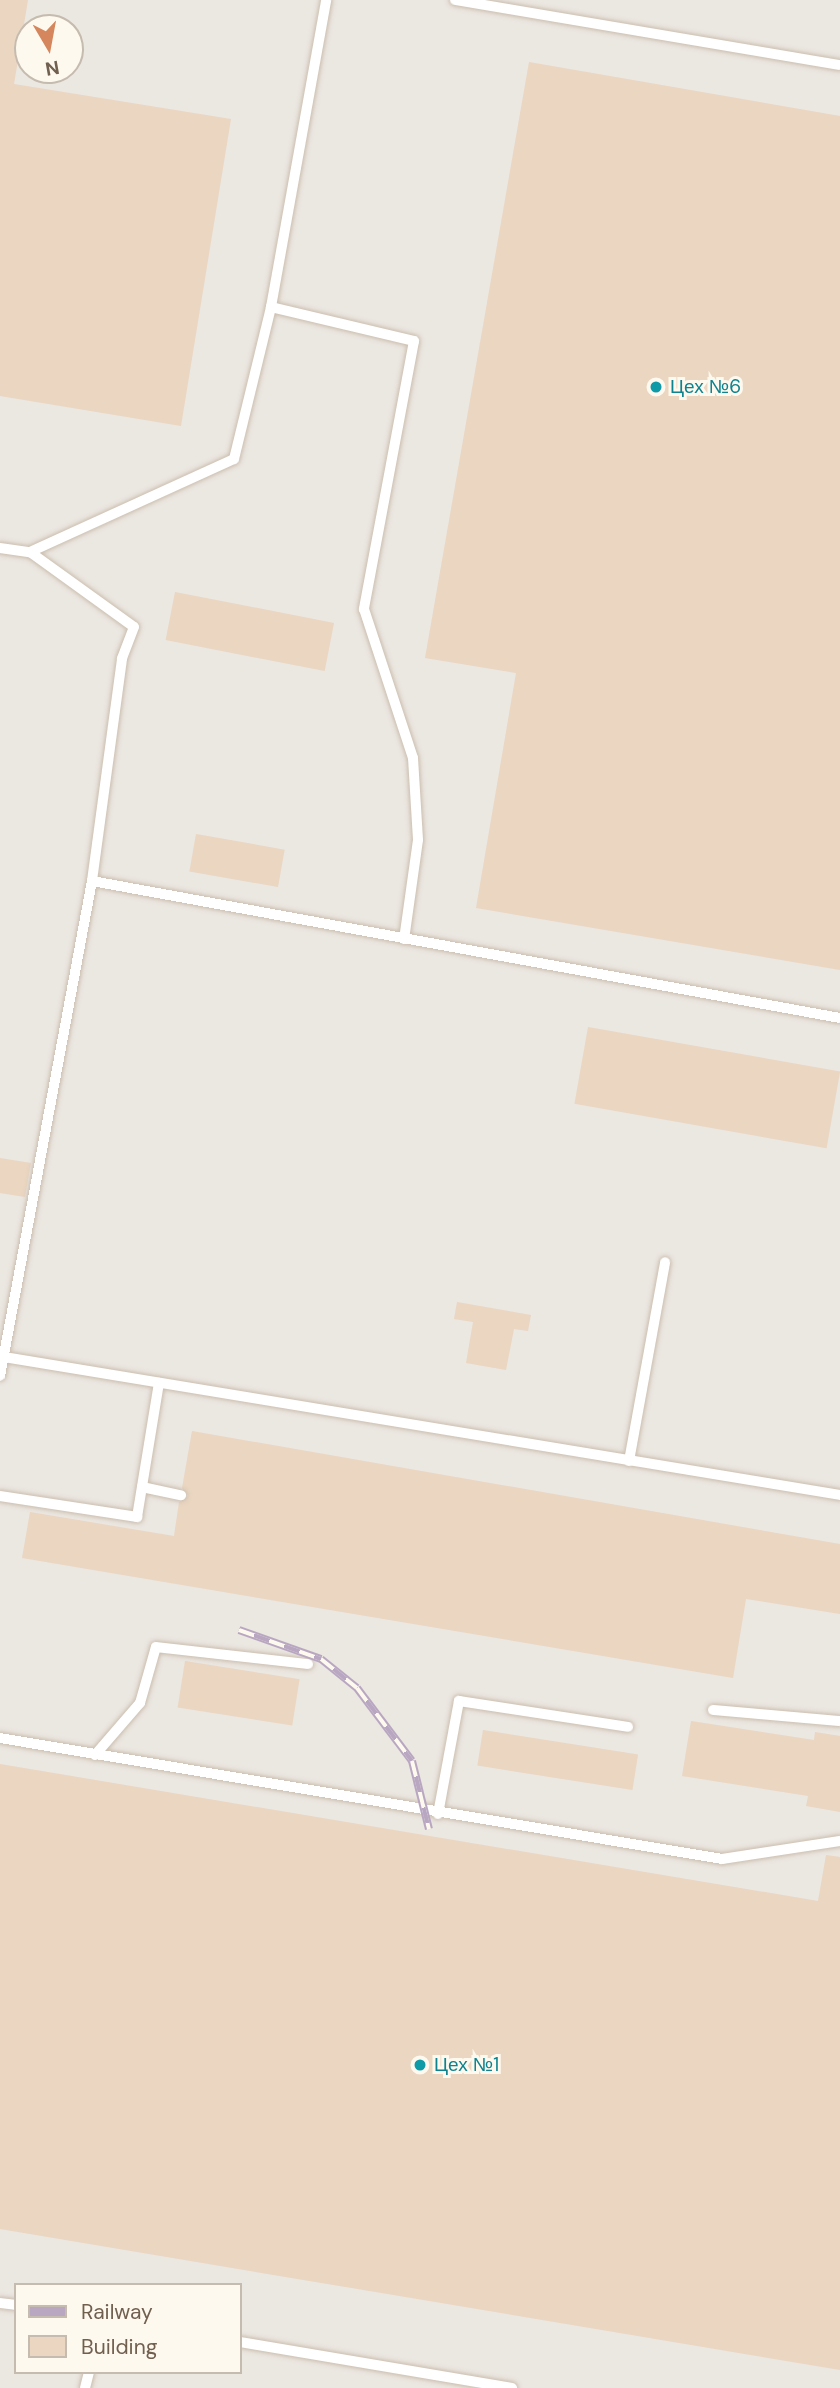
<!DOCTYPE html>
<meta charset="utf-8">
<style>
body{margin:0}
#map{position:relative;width:840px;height:2388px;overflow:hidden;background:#faf5e8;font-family:"DM Sans",sans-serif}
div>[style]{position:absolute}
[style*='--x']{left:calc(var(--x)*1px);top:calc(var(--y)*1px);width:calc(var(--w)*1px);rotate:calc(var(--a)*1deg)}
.industrial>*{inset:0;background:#ebe7e1}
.building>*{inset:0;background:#ead6c1;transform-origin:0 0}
.roads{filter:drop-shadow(0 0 2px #cbbeaf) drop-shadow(0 0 2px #cbbeaf)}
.lane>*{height:10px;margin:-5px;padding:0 5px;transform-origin:5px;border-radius:5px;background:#fff}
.rail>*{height:8px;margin-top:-4px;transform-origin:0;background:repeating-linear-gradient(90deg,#fdf9ee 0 16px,#b9a7c2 0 32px);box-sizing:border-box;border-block:2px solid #b9a7c2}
.dots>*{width:19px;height:19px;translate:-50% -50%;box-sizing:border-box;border:4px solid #fdf9ee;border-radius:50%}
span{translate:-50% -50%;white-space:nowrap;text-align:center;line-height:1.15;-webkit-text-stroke:6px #fdf9ee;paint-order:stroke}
.culture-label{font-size:19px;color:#0d838f}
.left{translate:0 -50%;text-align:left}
.legend{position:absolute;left:14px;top:2283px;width:228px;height:91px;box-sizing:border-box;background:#fdf9ee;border:2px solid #c5bbae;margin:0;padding:9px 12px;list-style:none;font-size:21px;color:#715f4f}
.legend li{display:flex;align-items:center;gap:14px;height:35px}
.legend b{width:35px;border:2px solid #c5bbae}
.north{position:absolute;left:14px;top:14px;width:70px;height:70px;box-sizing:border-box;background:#fdf9ee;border:2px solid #c5bbae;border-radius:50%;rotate:170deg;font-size:19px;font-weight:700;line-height:28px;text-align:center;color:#715f4f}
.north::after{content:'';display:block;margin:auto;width:24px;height:32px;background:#d5865c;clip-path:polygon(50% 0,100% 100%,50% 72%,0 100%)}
</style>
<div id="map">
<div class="industrial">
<i style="clip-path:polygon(evenodd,0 0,840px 0,840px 2388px,0 2388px,0 0,28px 28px,70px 28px,70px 70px,28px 70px,28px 28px,0 0,16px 2285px,240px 2285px,240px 2372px,16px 2372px,16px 2285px)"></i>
</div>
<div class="building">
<i style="clip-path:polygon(0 0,28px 0,14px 84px,231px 119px,181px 426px,0 396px)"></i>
<i style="clip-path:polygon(529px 62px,840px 116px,840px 970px,476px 908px,516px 673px,425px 658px)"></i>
<i style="left:175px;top:592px;width:162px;height:49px;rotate:11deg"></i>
<i style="left:196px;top:834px;width:90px;height:38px;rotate:10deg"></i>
<i style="left:588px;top:1027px;width:256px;height:78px;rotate:10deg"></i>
<i style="clip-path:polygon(0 1158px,31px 1163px,25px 1197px,0 1193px)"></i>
<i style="clip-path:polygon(457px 1302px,531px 1315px,528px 1331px,514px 1329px,506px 1370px,466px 1363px,473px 1322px,454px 1319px)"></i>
<i style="clip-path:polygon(192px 1431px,840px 1544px,840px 1614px,746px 1599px,733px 1678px,22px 1558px,30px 1512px,174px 1536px,179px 1502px,188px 1496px,182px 1488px)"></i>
<i style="left:185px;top:1661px;width:116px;height:47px;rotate:9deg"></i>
<i style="clip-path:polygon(691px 1721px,814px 1740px,815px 1732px,840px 1736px,840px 1812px,806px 1806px,808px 1796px,682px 1776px)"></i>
<i style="left:483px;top:1730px;width:157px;height:36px;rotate:9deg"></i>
<i style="clip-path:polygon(0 1764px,818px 1901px,826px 1855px,840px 1857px,840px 2370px,0 2229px)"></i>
</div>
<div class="roads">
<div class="lane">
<i style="--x:455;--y:0;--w:390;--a:9.6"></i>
<i style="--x:271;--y:307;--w:147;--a:13.4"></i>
<i style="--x:414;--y:341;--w:273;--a:100.6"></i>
<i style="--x:364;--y:609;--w:157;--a:71.8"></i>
<i style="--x:413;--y:758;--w:82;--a:86.5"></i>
<i style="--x:418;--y:840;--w:100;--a:98"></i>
<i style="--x:0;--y:548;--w:30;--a:8"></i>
<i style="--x:30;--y:552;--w:128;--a:35.8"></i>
<i style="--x:134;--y:627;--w:34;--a:111"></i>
<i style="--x:122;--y:659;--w:224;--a:97.7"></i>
<i style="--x:92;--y:881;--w:503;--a:100.53"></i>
<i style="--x:30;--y:552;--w:224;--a:-24.5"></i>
<i style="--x:234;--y:459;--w:156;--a:-76.3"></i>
<i style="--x:271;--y:307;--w:312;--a:-79.8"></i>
<i style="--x:92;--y:881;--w:760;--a:10.38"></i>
<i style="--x:4;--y:1357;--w:847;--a:9.37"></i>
<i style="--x:629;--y:1461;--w:202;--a:-79.7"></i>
<i style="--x:142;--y:1487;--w:40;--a:12"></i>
<i style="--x:0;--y:1496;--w:139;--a:8.7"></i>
<i style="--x:137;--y:1517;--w:136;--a:-80.7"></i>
<i style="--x:713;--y:1710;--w:127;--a:5"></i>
<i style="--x:0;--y:1738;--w:732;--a:9.51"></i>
<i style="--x:722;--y:1859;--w:119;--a:-8.7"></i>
<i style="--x:95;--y:1755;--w:69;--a:-49.1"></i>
<i style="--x:140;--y:1703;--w:58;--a:-74.1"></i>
<i style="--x:156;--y:1647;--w:153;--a:6.4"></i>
<i style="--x:438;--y:1814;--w:115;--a:-79.5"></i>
<i style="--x:459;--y:1701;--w:171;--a:8.7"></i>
<i style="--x:0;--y:2303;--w:16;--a:7"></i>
<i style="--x:240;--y:2342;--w:276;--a:9.6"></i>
<i style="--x:85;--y:2388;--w:16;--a:-76"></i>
</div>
</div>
<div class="rail">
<i style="--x:239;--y:1630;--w:87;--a:19.5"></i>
<i style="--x:321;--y:1659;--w:46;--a:38.9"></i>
<i style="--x:357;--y:1688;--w:91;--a:53"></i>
<i style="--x:412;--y:1761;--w:70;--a:76"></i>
</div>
<div class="dots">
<i style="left:656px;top:387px;background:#0f9aa8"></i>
<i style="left:420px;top:2065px;background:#0f9aa8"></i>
</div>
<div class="culture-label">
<span class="left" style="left:670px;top:387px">Цех №6</span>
<span class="left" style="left:434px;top:2065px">Цех №1</span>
</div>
<ul class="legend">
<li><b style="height:9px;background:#b9a7c2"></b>Railway</li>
<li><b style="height:19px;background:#ead6c1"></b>Building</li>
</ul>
<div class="north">N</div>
</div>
